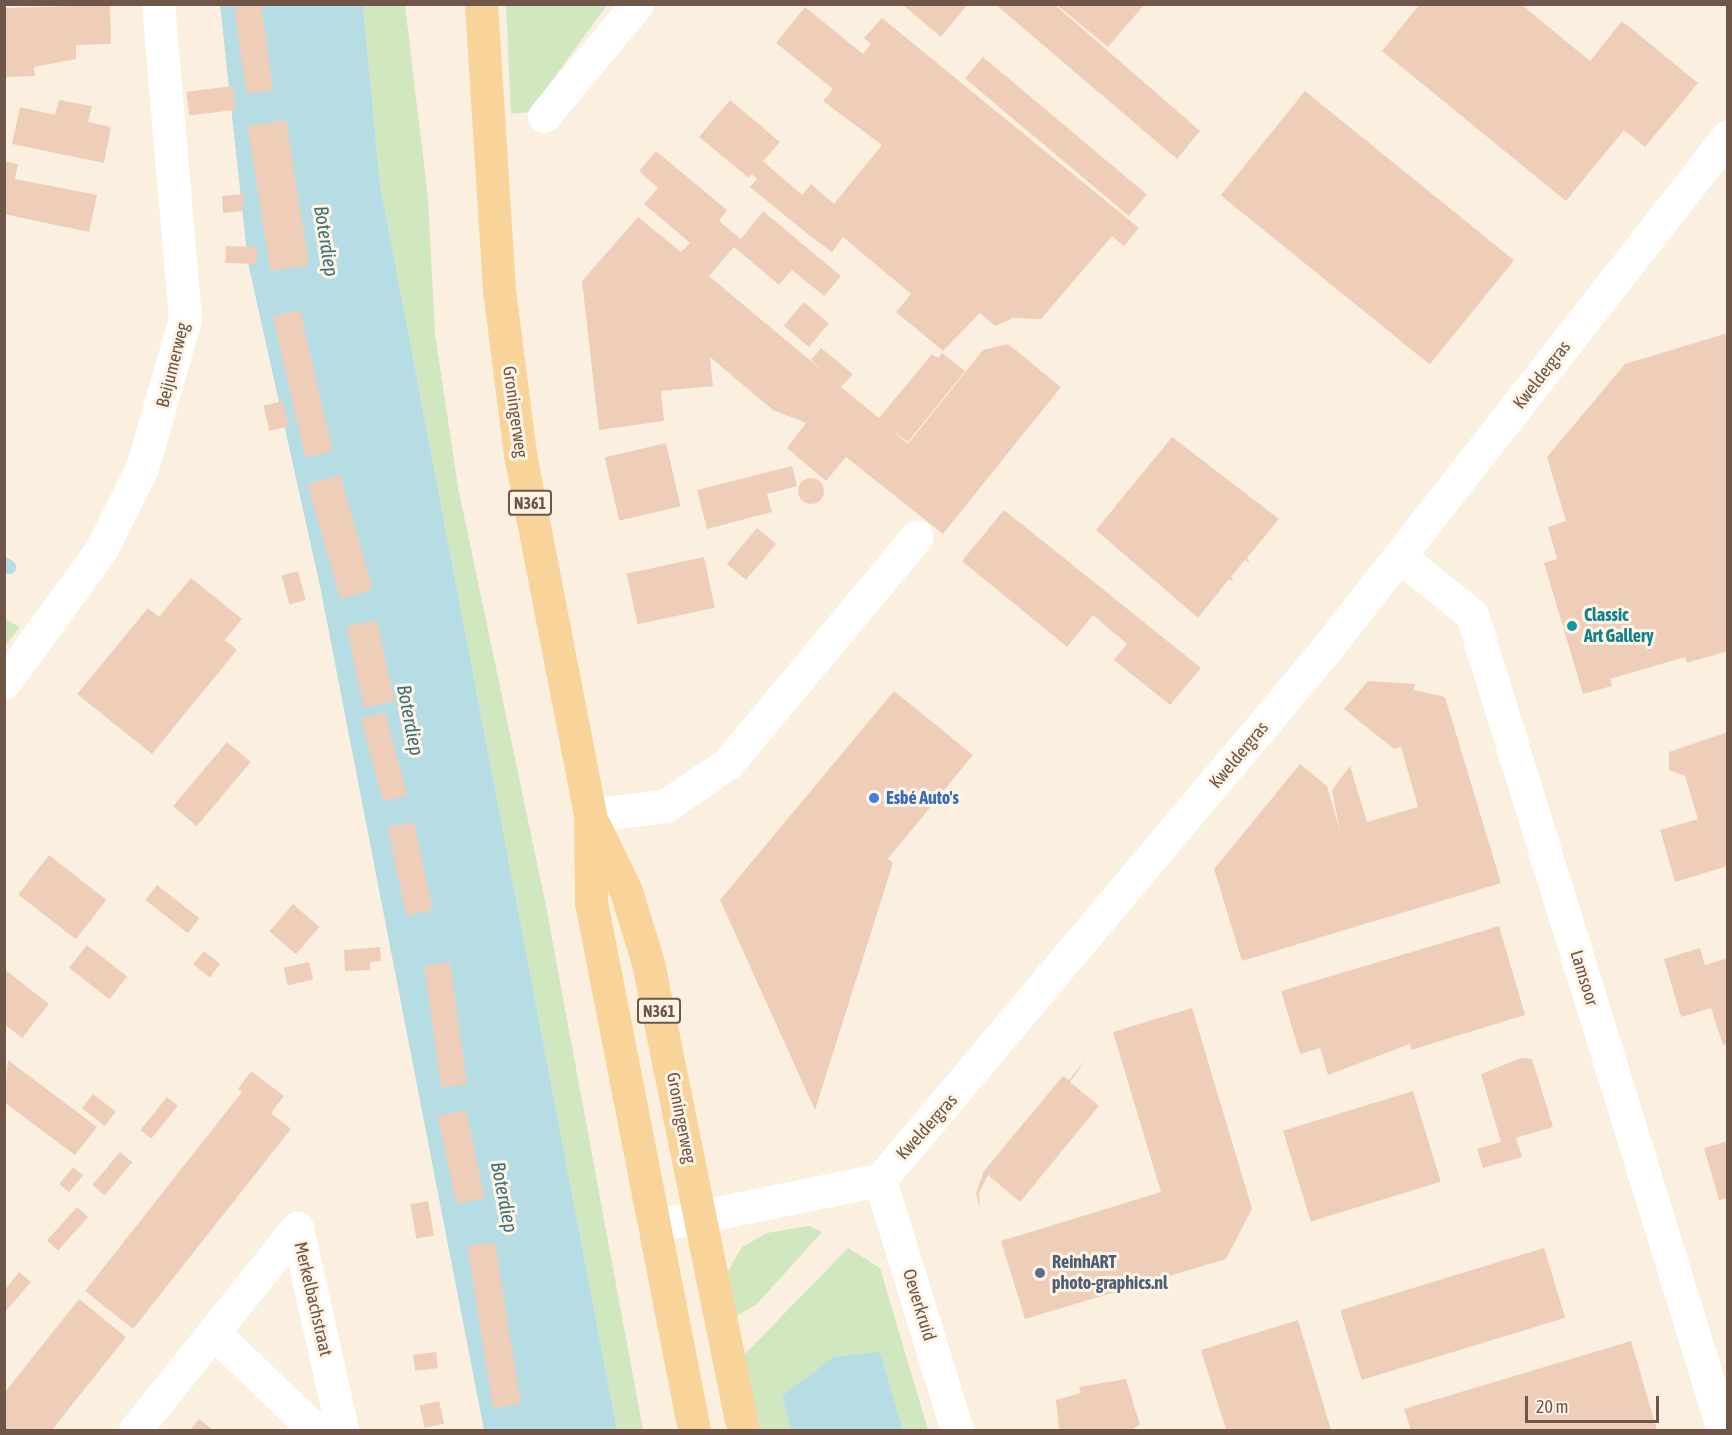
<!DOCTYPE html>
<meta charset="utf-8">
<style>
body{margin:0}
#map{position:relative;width:1732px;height:1435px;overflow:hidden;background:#fbf0e0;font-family:"Asap Condensed",sans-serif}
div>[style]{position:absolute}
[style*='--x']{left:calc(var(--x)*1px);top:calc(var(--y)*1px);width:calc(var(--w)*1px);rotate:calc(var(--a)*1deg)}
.green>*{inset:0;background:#d0e7c0}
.water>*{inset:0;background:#b6dde3}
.stream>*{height:14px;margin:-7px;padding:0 7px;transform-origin:7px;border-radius:7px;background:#b6dde3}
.building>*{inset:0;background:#efceb9;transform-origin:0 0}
.round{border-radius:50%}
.minor>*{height:33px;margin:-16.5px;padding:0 16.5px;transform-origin:16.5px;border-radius:16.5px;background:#fff}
.major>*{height:33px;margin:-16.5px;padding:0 16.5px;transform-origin:16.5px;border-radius:16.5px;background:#f8d49a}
.dots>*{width:16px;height:16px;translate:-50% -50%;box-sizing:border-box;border:3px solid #fef4e6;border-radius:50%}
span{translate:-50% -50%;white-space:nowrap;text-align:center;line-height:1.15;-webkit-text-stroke:6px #fef4e6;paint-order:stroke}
.shield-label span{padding:2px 4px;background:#fef4e6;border:2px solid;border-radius:4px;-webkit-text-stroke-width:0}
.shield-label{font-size:16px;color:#705649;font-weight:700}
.street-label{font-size:18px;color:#705649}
.culture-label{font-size:18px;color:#0d838f;font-weight:700}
.left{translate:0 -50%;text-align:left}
.shop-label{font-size:18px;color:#366cbe;font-weight:700}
.service-label{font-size:18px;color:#4e5e75;font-weight:700}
.water-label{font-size:20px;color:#40737d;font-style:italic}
.frame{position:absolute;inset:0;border:6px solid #705649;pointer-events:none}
.scale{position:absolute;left:1525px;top:1396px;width:134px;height:27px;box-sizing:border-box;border:3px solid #705649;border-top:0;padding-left:8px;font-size:18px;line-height:21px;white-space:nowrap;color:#705649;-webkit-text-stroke:4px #fef4e6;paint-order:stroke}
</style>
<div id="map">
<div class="green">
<i style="clip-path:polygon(363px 5px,405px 5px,428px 198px,435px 334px,458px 487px,546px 906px,643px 1430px,617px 1430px,380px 184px)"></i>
<i style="clip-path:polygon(506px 5px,607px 5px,529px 112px,511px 114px)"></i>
<i style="clip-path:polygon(5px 619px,20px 627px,5px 646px)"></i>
<i style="clip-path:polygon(809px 1226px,822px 1232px,757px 1304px,729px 1320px,721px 1283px,742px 1247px,767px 1233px)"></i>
<i style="clip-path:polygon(848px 1248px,880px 1268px,928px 1430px,903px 1430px,880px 1352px,782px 1396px,791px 1430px,756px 1430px,742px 1357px)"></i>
</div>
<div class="water">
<i style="clip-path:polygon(220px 5px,363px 5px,380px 184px,617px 1430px,484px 1430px,320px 586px,248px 263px)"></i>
<i style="clip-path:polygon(880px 1352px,903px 1430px,791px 1430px,782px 1396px,834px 1357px)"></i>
</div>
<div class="stream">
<i style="--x:4;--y:564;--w:6;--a:31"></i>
</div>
<div class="building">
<i style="left:261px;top:4px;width:87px;height:27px;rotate:82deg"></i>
<i style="clip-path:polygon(902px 4px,968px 4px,941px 37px)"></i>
<i style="clip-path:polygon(995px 4px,1054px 4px,1200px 131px,1177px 159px)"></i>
<i style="clip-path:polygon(1420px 4px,1521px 4px,1590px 61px,1622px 21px,1698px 83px,1645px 147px,1624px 130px,1566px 201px,1382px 51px)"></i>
<i style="clip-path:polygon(110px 5px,111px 44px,76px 45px,76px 59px,34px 67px,35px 76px,4px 77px,4px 8px)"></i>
<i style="clip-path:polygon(1057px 5px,1144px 5px,1108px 47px)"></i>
<i style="clip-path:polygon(805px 7px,863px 54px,871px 44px,864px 38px,882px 18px,1139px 228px,1124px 246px,1112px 236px,1041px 319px,1013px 318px,995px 326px,980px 313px,943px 351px,896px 312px,911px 294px,843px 237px,832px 252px,810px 236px,750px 187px,757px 179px,752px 174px,749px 178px,699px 137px,730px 100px,780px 142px,763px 161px,802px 195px,811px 184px,834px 204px,882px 145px,823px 101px,833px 89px,776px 43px)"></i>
<i style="left:983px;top:57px;width:214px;height:28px;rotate:40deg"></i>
<i style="left:233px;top:86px;width:24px;height:47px;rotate:83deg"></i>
<i style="left:1305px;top:91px;width:269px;height:134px;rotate:39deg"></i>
<i style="clip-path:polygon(59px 100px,92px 106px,88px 122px,111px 127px,104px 163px,12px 144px,20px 107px,55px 115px)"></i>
<i style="left:286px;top:120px;width:147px;height:39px;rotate:81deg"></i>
<i style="clip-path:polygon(656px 151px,727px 210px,719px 221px,741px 239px,763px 211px,841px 276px,824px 296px,792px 270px,779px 285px,734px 247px,709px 276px,824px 372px,811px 360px,821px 348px,853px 374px,841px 387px,879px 418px,932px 354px,938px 358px,942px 353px,965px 371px,908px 442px,891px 430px,908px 444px,983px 350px,1008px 344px,1061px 387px,943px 534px,846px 457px,826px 481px,787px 448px,806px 423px,773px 410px,710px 357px,713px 386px,661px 391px,664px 421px,599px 430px,582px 281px,638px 217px,681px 252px,690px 243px,644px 204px,658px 188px,639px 171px)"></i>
<i style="clip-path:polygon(4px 161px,18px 164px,15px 179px,97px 195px,89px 232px,4px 214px)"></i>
<i style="clip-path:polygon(244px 194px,243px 211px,223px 213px,222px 196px)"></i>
<i style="left:226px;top:246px;width:31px;height:17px;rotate:2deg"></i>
<i style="left:804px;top:302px;width:33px;height:31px;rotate:41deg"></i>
<i style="left:300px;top:310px;width:145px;height:28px;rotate:77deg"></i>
<i style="clip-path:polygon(1728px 333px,1728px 651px,1687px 663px,1685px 657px,1610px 679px,1612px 686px,1583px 694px,1544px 563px,1557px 559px,1548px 527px,1566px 521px,1547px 457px,1625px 364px)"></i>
<i style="left:283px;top:401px;width:26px;height:20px;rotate:77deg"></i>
<i style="clip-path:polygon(1172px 437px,1279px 519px,1247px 558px,1250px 564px,1245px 560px,1231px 577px,1234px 583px,1229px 579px,1198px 618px,1096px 530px)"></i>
<i style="left:666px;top:443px;width:65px;height:63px;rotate:77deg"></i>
<i style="clip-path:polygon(792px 466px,797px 486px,767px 494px,772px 512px,707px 529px,697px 490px)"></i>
<i style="left:340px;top:475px;width:119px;height:34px;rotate:74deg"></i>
<i class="round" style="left:798px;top:478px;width:26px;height:26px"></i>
<i style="clip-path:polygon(1004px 510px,1201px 668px,1170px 705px,1114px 660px,1127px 644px,1093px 615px,1067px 647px,962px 561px)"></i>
<i style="left:757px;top:528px;width:25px;height:47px;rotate:40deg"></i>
<i style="left:704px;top:557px;width:52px;height:79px;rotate:78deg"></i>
<i style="left:298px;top:571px;width:30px;height:17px;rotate:75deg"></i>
<i style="clip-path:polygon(191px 578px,242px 619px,225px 640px,237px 650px,152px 754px,77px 694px,148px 608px,159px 617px)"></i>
<i style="left:377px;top:620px;width:83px;height:31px;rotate:78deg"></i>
<i style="clip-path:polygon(1368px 681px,1415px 684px,1414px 690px,1445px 697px,1501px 883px,1242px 961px,1214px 869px,1300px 764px,1327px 786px,1340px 831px,1332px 790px,1350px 766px,1367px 822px,1418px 807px,1401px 747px,1394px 749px,1344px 709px)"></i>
<i style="clip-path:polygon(894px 691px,973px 755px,888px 859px,893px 863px,815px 1110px,720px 900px)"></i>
<i style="left:385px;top:712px;width:86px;height:25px;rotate:75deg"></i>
<i style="clip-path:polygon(1728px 732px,1728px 866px,1675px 882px,1660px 830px,1698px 819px,1685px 776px,1669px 770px,1669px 752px)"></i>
<i style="left:227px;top:742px;width:31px;height:84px;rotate:40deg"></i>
<i style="left:414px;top:822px;width:90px;height:27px;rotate:78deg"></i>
<i style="left:49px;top:855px;width:73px;height:50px;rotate:38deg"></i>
<i style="left:157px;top:885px;width:54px;height:19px;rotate:38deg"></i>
<i style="left:293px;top:904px;width:35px;height:36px;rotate:41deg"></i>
<i style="clip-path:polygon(1499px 926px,1525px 1015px,1411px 1050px,1410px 1044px,1328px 1075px,1320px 1048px,1300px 1054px,1281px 991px)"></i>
<i style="left:87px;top:945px;width:51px;height:29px;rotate:38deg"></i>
<i style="clip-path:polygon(380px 947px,381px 961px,370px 962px,370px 970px,345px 971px,344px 950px)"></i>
<i style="clip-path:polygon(1700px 948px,1705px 965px,1728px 958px,1728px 1044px,1723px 1045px,1711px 1008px,1681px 1017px,1664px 959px)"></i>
<i style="left:204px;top:951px;width:21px;height:17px;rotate:39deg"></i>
<i style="left:309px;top:962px;width:18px;height:26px;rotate:77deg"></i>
<i style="left:450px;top:962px;width:123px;height:26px;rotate:82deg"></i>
<i style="clip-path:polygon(4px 969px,49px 1004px,22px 1038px,4px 1024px)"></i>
<i style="clip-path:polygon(1192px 1008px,1252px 1209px,1226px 1259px,1025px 1319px,1001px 1241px,1161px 1192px,1113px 1032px)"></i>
<i style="clip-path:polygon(1087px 1058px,1070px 1082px,1099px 1106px,1020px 1202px,988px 1175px,979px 1193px,980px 1210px,976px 1193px,984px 1171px,1063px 1076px,1069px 1080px)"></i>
<i style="clip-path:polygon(1521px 1058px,1532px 1059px,1553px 1127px,1516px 1138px,1522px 1157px,1483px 1168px,1477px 1149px,1501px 1142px,1481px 1074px)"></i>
<i style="clip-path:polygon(8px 1060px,97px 1127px,75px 1155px,4px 1102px)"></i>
<i style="clip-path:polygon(251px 1071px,284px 1096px,271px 1113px,291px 1129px,133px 1329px,85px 1291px,242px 1092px,238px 1089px)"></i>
<i style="left:1413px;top:1091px;width:95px;height:136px;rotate:73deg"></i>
<i style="left:93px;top:1094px;width:29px;height:18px;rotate:38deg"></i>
<i style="left:167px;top:1097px;width:14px;height:42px;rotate:39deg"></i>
<i style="left:466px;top:1110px;width:90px;height:29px;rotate:78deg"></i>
<i style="clip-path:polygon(1728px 1141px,1728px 1198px,1719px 1200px,1704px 1148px)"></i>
<i style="left:120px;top:1152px;width:16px;height:43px;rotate:40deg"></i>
<i style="left:73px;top:1167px;width:13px;height:22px;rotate:39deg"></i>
<i style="left:428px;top:1201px;width:35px;height:18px;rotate:80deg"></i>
<i style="left:77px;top:1207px;width:15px;height:45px;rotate:42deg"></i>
<i style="left:495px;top:1242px;width:164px;height:28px;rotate:81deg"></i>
<i style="left:1544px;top:1248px;width:73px;height:213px;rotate:73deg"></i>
<i style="clip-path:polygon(19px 1272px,31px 1282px,4px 1313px,4px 1291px)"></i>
<i style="clip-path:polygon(79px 1299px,126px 1337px,52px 1430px,5px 1430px,5px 1392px)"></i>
<i style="clip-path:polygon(1298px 1320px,1331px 1430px,1226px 1430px,1201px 1350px)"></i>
<i style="clip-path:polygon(1631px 1341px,1657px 1430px,1411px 1430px,1404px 1409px)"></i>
<i style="left:436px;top:1352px;width:16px;height:23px;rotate:83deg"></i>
<i style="clip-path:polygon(1126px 1379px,1140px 1425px,1130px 1430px,1059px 1430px,1056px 1400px,1081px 1393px,1079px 1387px)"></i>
<i style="left:439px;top:1401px;width:23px;height:20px;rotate:77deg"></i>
<i style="clip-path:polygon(199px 1419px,213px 1430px,190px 1430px)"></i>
</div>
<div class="minor">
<i style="--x:544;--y:116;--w:146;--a:-50.3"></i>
<i style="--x:1399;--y:556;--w:94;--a:38.9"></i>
<i style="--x:1472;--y:615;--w:853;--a:72.88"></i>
<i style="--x:4;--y:683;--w:165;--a:-53.9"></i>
<i style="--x:101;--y:550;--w:92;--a:-63.4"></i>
<i style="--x:142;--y:468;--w:155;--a:-73.9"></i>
<i style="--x:185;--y:319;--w:316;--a:-94.9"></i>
<i style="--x:590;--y:815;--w:76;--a:-6.8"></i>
<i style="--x:665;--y:806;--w:76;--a:-34.3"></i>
<i style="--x:728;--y:763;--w:295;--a:-50.2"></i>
<i style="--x:880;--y:1180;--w:262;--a:72.9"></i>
<i style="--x:653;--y:1226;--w:232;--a:-11.5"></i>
<i style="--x:880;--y:1180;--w:690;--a:-49.94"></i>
<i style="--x:1324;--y:652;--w:655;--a:-51.94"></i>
<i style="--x:297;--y:1228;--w:207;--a:77.4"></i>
<i style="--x:214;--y:1333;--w:140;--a:43.8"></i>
<i style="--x:135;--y:1430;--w:259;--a:-51.3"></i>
</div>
<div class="major">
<i style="--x:481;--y:4;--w:287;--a:86.4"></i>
<i style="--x:499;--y:290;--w:165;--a:82.7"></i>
<i style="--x:520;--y:454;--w:368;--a:79"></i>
<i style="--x:590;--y:815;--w:87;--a:89.3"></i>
<i style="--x:591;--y:902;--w:538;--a:78.96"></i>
<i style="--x:594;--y:825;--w:73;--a:64.1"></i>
<i style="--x:626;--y:891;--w:75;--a:73"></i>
<i style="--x:648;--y:963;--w:477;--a:78.5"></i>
</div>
<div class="dots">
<i style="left:1572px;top:626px;background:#0f9aa8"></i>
<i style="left:874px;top:798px;background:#3f7fe0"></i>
<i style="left:1040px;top:1273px;background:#5c6f8a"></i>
</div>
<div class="shield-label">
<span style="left:530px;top:503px">N361</span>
<span style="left:659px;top:1011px">N361</span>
</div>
<div class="street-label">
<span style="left:173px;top:365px;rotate:-76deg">Beijumerweg</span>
<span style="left:1542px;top:375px;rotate:-52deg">Kweldergras</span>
<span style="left:515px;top:412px;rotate:82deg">Groningerweg</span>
<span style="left:1239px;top:755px;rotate:-50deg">Kweldergras</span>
<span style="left:1584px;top:978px;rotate:73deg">Lamsoor</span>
<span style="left:681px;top:1118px;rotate:79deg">Groningerweg</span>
<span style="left:927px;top:1127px;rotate:-48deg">Kweldergras</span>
<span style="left:313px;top:1299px;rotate:77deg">Merkelbachstraat</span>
<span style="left:919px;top:1305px;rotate:73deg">Oeverkruid</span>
</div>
<div class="culture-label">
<span class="left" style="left:1584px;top:626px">Classic<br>Art Gallery</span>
</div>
<div class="shop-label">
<span class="left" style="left:886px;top:798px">Esbé Auto's</span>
</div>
<div class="service-label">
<span class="left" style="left:1052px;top:1273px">ReinhART<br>photo-graphics.nl</span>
</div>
<div class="water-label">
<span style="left:327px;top:241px;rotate:81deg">Boterdiep</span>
<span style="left:411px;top:720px;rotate:79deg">Boterdiep</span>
<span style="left:505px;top:1197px;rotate:79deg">Boterdiep</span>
</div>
<div class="frame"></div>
<div class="scale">20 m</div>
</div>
